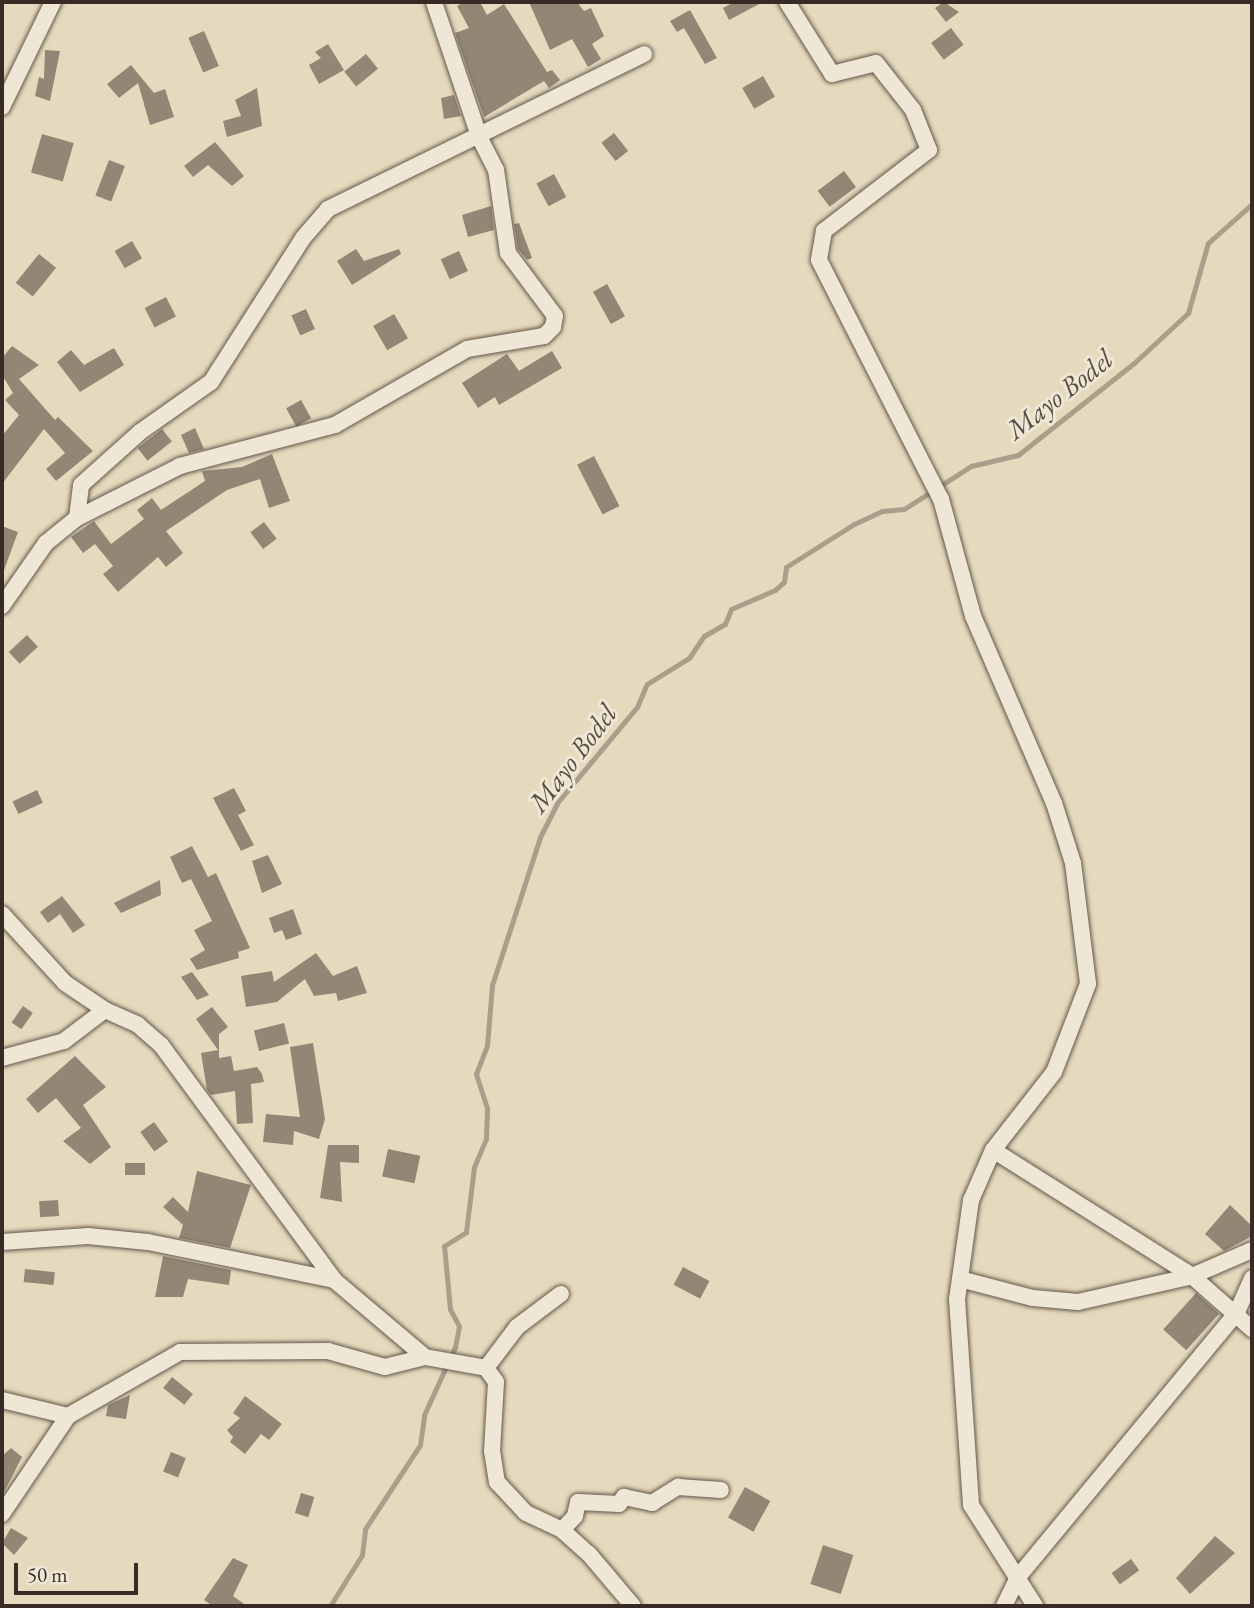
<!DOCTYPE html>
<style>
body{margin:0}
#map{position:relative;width:1254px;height:1608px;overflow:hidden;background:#e6dabe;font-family:"EB Garamond",serif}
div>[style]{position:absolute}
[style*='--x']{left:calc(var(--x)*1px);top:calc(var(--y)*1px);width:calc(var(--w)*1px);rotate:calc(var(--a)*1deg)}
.stream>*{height:5px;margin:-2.5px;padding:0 2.5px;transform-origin:2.5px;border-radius:2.5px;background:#ab9e8a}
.building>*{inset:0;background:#928675;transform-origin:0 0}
.roads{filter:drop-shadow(0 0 2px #64574b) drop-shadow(0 0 2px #64574b)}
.minor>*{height:16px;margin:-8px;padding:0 8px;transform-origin:8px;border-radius:8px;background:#efe7d5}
span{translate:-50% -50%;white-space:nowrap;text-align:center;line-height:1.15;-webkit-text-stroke:6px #efe7d5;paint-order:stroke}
.water-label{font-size:28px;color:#5a4e43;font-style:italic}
.frame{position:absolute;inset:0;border:4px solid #382b25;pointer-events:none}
.scale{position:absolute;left:14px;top:1563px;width:124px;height:32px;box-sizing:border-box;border:4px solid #382b25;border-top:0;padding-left:9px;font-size:21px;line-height:24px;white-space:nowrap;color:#382b25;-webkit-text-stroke:5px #efe7d5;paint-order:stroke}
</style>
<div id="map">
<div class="stream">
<i style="--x:330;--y:1606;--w:60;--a:-57.9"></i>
<i style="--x:362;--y:1555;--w:26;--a:-83"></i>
<i style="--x:365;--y:1529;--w:100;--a:-56.8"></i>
<i style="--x:420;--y:1445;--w:30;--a:-82"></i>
<i style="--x:424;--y:1415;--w:75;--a:-65.5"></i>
<i style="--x:455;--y:1347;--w:21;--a:-79"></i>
<i style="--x:459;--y:1326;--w:19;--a:-118"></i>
<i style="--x:450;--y:1309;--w:63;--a:-95.4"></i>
<i style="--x:444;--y:1246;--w:26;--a:-32"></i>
<i style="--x:466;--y:1232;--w:65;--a:-83"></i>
<i style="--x:474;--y:1167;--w:30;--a:-67"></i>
<i style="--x:486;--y:1139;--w:31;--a:-88"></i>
<i style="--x:487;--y:1108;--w:36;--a:-108"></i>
<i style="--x:476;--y:1074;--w:31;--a:-69"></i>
<i style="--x:487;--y:1045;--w:60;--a:-85.2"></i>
<i style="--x:492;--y:985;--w:156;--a:-72"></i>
<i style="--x:540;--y:837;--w:38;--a:-63"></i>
<i style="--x:557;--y:803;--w:125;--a:-50.2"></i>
<i style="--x:637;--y:707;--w:25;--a:-67"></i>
<i style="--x:647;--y:684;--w:49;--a:-31.8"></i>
<i style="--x:689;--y:658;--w:27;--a:-56"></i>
<i style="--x:704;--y:636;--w:24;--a:-30"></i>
<i style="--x:725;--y:624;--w:16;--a:-68"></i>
<i style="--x:731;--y:609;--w:48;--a:-23.4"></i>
<i style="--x:775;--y:590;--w:12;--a:-42"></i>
<i style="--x:784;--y:582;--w:15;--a:-82"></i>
<i style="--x:786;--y:567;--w:80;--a:-32.3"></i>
<i style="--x:854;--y:524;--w:31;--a:-25"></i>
<i style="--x:882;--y:511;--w:22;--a:-5"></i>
<i style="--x:904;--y:509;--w:80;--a:-32.7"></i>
<i style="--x:971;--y:466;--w:48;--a:-13.2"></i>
<i style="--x:1018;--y:455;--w:148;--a:-38.4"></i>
<i style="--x:1134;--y:363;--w:74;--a:-42.8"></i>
<i style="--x:1188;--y:313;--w:73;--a:-74.1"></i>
<i style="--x:1208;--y:243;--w:59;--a:-41.6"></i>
</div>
<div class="building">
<i style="clip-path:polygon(464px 2px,480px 2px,487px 15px,504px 4px,547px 72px,552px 70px,560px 80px,549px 88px,544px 81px,484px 117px,455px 33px,469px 28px,457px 6px)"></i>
<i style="clip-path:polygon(529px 2px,577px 2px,584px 11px,591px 8px,604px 36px,592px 44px,601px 59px,588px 67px,572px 39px,550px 50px)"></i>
<i style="clip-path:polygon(734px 2px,763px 2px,729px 20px,723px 8px)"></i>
<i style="clip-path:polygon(944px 2px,959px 12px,946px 22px,935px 8px)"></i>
<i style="clip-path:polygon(690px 10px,717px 58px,705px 64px,684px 28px,677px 32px,670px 21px)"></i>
<i style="left:951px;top:28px;width:21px;height:25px;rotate:53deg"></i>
<i style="left:204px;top:31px;width:38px;height:17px;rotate:67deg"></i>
<i style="clip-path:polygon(328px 44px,344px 70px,319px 84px,309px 65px,321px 58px,315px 52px)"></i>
<i style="clip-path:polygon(45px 50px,60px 51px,50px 101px,35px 96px,39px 77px,44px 79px)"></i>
<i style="left:366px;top:54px;width:19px;height:28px;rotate:51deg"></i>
<i style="clip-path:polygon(131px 65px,154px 93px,165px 89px,174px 117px,150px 125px,138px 83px,119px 98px,107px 84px)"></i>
<i style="left:763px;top:76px;width:24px;height:24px;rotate:60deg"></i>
<i style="clip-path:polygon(257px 88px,262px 126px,227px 137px,223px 121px,241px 116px,235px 100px)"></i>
<i style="clip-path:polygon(454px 95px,461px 116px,444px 119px,441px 98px)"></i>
<i style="left:614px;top:133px;width:23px;height:16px;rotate:52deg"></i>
<i style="left:42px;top:134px;width:33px;height:40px;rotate:16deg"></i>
<i style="clip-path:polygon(215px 142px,244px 176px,232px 186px,208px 165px,193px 177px,184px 166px)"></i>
<i style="left:109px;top:160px;width:17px;height:38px;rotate:21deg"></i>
<i style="left:844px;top:171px;width:20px;height:33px;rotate:53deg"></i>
<i style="left:554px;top:174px;width:26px;height:20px;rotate:62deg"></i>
<i style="clip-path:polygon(491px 206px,494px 230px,468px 237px,462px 215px)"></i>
<i style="clip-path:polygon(519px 223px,532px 258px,527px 260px,518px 249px,514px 224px)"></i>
<i style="left:132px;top:241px;width:20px;height:20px;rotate:60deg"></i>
<i style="clip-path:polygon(356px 249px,364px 261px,399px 249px,401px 254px,352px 285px,337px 261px)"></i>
<i style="left:459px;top:251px;width:22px;height:20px;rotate:66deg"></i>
<i style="left:39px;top:254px;width:22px;height:37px;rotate:39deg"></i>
<i style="left:607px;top:284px;width:37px;height:16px;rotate:61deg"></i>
<i style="left:166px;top:297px;width:22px;height:24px;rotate:63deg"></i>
<i style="left:306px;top:309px;width:22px;height:16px;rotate:66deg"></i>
<i style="left:394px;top:314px;width:28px;height:24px;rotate:60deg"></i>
<i style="clip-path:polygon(12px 346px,39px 365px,19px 379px,55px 420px,58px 417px,93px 451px,56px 481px,46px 469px,65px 453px,44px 429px,2px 484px,2px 436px,19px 415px,5px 400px,13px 393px,2px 375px,2px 358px)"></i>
<i style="clip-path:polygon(114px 348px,124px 365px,80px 392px,57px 362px,71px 350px,84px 365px)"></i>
<i style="clip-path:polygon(552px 351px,562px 368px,499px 405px,495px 397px,478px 408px,462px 383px,507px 354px,519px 371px)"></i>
<i style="left:301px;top:400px;width:21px;height:17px;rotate:61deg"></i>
<i style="clip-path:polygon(195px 428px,204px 449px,189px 453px,181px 435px)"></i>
<i style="left:162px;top:429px;width:16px;height:31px;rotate:52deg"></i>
<i style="clip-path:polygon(272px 454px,290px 501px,269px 508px,260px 479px,227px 490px,166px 531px,183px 553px,166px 567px,158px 557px,118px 592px,103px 574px,113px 566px,95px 544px,83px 553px,71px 537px,94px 521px,111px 544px,144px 519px,137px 510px,152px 498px,161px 510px,205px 481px,202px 471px,242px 467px)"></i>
<i style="left:594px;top:456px;width:56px;height:19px;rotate:63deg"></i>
<i style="left:264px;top:522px;width:21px;height:17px;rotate:53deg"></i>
<i style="clip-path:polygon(2px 526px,18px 532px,3px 573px,2px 573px)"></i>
<i style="left:27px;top:635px;width:16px;height:25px;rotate:47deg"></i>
<i style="clip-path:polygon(234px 788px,246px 811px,238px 815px,254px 845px,241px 851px,213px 798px)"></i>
<i style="left:37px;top:790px;width:14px;height:27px;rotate:65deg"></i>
<i style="clip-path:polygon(192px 846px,208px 877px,216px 873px,250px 948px,238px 952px,239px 958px,197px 970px,190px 959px,205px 950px,194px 930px,212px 921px,191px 879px,182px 883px,170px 857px)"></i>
<i style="clip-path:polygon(268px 855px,282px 884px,262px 893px,252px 861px)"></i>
<i style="clip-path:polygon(160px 880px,161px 895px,121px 913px,114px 903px)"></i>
<i style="clip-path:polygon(62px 896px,85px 925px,73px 933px,60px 914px,48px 923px,40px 912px)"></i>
<i style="clip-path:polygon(293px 909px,302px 934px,286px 940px,282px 930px,274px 933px,269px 918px)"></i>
<i style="clip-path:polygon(316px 953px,333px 976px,357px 966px,367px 993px,338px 1001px,336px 993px,314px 996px,305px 979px,277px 1002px,246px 1007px,241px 976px,272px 971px,274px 982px)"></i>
<i style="clip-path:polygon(192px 972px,209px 995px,197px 1000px,181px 977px)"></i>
<i style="left:23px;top:1006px;width:12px;height:20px;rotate:35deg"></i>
<i style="clip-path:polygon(212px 1007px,228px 1027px,219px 1034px,219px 1058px,231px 1056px,234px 1071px,257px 1067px,262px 1074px,264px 1082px,251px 1084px,253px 1123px,237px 1124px,235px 1091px,211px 1095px,207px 1090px,201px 1053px,218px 1050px,196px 1019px)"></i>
<i style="left:284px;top:1023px;width:21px;height:31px;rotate:76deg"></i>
<i style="clip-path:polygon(313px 1043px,325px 1119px,319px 1139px,294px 1131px,293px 1145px,263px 1142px,266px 1114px,300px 1117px,290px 1047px)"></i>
<i style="clip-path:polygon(75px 1056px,106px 1087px,83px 1105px,111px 1147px,90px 1164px,63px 1141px,81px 1128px,56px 1098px,38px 1113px,26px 1099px)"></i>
<i style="left:154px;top:1122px;width:24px;height:17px;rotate:54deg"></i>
<i style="clip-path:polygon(328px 1145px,359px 1145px,359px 1163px,340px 1162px,342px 1202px,320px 1198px)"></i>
<i style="left:388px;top:1149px;width:33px;height:28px;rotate:12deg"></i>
<i style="left:125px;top:1163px;width:20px;height:12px"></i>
<i style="clip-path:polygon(197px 1171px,251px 1185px,230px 1248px,179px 1238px,183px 1225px,163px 1207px,173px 1197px,188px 1212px)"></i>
<i style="left:58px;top:1200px;width:16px;height:19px;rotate:86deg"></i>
<i style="clip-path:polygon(1230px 1205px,1252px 1226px,1252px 1236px,1224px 1251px,1205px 1234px)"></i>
<i style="clip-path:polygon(163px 1256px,231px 1270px,229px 1285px,188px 1279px,183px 1297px,155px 1297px)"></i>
<i style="left:683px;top:1267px;width:30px;height:20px;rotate:28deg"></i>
<i style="left:25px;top:1269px;width:30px;height:13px;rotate:6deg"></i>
<i style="left:1196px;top:1293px;width:31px;height:49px;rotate:42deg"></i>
<i style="left:172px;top:1377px;width:27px;height:14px;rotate:39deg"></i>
<i style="clip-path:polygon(130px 1395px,126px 1419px,106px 1416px,108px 1405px)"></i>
<i style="clip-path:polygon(245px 1396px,282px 1424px,269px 1440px,261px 1434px,245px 1454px,230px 1442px,233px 1437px,227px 1430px,240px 1418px,233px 1413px)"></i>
<i style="clip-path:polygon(11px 1448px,22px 1457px,2px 1496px,2px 1456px)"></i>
<i style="left:171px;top:1452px;width:16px;height:21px;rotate:22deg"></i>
<i style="left:745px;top:1487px;width:29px;height:35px;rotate:29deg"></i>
<i style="left:301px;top:1493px;width:14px;height:21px;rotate:17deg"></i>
<i style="clip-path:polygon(11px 1528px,28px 1538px,14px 1555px,2px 1543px)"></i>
<i style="clip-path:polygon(1215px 1536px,1235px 1553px,1190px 1594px,1176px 1578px)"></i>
<i style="left:823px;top:1545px;width:32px;height:41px;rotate:18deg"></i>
<i style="clip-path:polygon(233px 1558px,248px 1565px,233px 1596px,247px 1606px,213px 1606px,204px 1600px)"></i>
<i style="left:1131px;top:1559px;width:14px;height:24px;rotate:54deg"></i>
</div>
<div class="roads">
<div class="minor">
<i style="--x:787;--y:2;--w:85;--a:58"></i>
<i style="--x:832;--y:74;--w:45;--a:-14"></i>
<i style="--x:876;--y:63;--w:60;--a:51.8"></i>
<i style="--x:913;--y:110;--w:43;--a:68.2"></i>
<i style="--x:929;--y:150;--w:133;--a:142.4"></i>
<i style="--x:824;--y:231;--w:29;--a:100"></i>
<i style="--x:819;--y:260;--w:268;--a:63"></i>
<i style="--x:941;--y:499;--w:121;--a:74.7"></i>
<i style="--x:973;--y:616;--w:204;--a:66.6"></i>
<i style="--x:1054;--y:803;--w:63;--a:72.4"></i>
<i style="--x:1073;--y:863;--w:122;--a:82.9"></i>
<i style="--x:1088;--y:984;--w:94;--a:111.1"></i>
<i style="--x:1054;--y:1072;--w:99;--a:128"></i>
<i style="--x:993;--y:1150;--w:55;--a:113.7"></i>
<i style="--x:971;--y:1200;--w:100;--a:98"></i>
<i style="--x:957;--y:1299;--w:206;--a:86.1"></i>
<i style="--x:971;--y:1505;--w:120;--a:57.6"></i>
<i style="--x:2;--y:107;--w:117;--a:-64.1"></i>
<i style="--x:77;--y:518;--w:33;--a:-83"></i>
<i style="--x:81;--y:485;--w:79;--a:-41.9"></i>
<i style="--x:140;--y:432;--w:87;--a:-35.2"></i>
<i style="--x:211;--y:382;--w:171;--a:-57.4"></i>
<i style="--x:303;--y:238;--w:38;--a:-49"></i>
<i style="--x:328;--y:209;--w:352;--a:-26.1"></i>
<i style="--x:2;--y:606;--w:77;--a:-55.1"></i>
<i style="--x:46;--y:543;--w:40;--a:-39"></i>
<i style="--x:77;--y:518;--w:115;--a:-26.8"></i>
<i style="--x:180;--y:466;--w:160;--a:-14.8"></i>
<i style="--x:335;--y:425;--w:152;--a:-29.9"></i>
<i style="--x:467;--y:349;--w:78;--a:-9.6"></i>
<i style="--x:544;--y:336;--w:13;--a:-45"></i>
<i style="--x:553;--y:327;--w:11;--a:-80"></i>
<i style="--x:555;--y:316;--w:79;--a:-126.7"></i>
<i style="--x:508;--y:253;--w:84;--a:-98.2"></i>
<i style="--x:496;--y:170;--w:38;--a:-117"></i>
<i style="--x:479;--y:136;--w:141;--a:-108.6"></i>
<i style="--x:2;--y:914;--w:93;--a:47.6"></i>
<i style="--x:65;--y:983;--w:48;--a:34"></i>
<i style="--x:2;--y:1058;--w:64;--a:-15.3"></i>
<i style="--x:64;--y:1041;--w:51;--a:-37.1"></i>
<i style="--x:105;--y:1010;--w:36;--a:24"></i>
<i style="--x:138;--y:1025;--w:30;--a:41"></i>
<i style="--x:161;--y:1045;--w:292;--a:53.6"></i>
<i style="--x:993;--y:1150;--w:236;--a:32.3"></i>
<i style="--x:1192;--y:1276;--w:80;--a:41.5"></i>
<i style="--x:2;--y:1242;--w:86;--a:-4"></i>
<i style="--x:88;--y:1236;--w:60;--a:5.7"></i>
<i style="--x:148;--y:1242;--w:190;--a:11.5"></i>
<i style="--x:334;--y:1280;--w:119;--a:40.2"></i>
<i style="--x:425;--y:1357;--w:62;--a:10.2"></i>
<i style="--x:486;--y:1368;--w:17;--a:54"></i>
<i style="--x:496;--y:1382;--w:69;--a:93.3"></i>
<i style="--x:492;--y:1451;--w:31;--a:81"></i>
<i style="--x:497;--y:1482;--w:42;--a:46.9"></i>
<i style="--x:526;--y:1513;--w:40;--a:25"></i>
<i style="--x:562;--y:1530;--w:36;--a:42"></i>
<i style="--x:589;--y:1554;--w:68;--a:49.8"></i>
<i style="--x:960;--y:1279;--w:75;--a:14.6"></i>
<i style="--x:1033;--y:1298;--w:45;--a:5.1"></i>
<i style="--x:1078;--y:1302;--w:117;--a:-12.8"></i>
<i style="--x:1192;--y:1276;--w:65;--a:-23.4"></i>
<i style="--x:486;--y:1368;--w:51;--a:-52.9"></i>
<i style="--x:517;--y:1327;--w:55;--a:-36.9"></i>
<i style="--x:2;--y:1400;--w:68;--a:13.6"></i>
<i style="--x:68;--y:1416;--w:129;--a:-29.7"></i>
<i style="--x:180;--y:1352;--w:148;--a:-0.4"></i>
<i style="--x:328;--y:1351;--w:59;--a:15.7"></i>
<i style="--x:385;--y:1367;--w:41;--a:-14"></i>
<i style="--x:2;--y:1514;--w:118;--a:-56"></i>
<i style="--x:562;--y:1530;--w:19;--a:-47"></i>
<i style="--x:575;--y:1516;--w:14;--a:-78"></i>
<i style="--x:578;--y:1502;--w:41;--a:2.8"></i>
<i style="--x:619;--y:1504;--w:9;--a:-54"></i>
<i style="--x:624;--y:1497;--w:29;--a:12"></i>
<i style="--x:652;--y:1503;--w:31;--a:-32"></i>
<i style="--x:678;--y:1487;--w:43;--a:4"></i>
<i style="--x:1004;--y:1606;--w:32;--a:-64"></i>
<i style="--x:1018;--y:1577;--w:344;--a:-50.4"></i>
<i style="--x:1237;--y:1312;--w:37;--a:-66"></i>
</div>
</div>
<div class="water-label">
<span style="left:1059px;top:394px;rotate:-38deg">Mayo Bodel</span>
<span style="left:572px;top:758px;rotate:-53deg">Mayo Bodel</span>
</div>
<div class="frame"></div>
<div class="scale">50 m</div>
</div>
